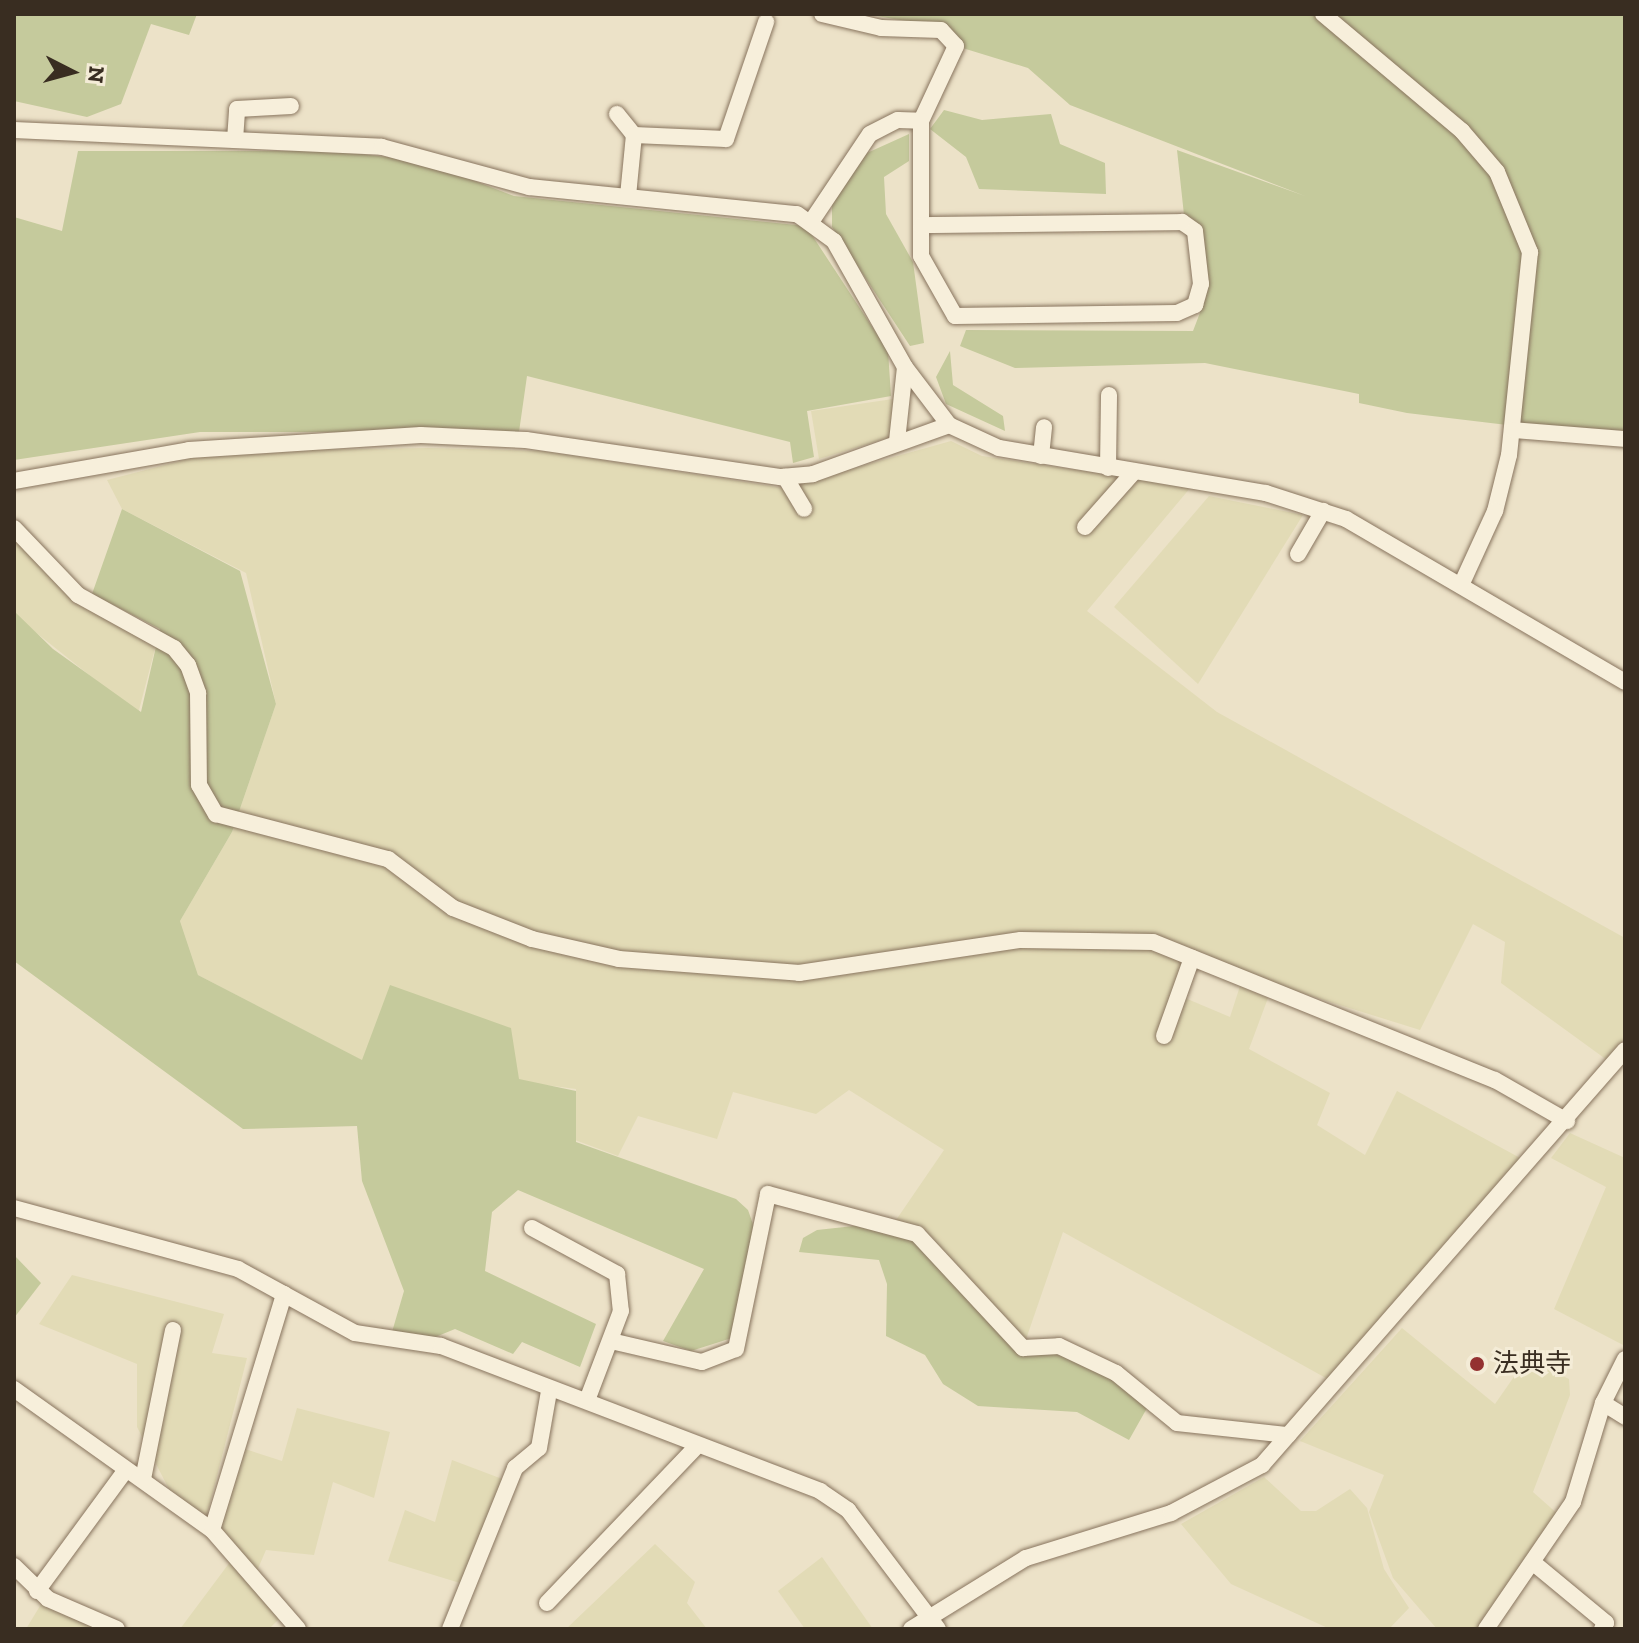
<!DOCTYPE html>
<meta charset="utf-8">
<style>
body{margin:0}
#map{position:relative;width:1639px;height:1643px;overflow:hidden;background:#ece2c8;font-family:"Zilla Slab","Noto Sans JP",serif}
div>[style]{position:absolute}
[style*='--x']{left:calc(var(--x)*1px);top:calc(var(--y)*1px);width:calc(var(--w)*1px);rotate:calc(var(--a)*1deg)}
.farmland>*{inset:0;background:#e2dbb6}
.green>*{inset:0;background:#c5ca9c}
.roads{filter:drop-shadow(0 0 2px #88745e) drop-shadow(0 0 2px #88745e)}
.minor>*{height:16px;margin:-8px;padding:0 8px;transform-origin:8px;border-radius:8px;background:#f7efdb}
.dots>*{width:22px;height:22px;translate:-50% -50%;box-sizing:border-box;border:4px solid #f4ecd7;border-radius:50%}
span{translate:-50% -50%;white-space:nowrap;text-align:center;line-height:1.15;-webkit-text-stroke:6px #f4ecd7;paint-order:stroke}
.poi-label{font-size:26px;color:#392d21}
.left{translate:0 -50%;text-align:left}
.frame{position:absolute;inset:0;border:16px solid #392d21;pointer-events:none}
.north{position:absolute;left:32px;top:32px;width:80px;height:80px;-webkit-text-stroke:6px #f4ecd7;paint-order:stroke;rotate:96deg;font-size:22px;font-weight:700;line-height:32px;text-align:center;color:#392d21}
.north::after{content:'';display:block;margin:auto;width:28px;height:36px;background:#392d21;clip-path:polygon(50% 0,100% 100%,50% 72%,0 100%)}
</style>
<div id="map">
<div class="farmland">
<i style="clip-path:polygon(893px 399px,891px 437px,819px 459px,811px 411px)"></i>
<i style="clip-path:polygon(951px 441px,982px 456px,1191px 487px,1087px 611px,1217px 712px,1625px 938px,1625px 1038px,1607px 1060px,1501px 983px,1505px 942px,1473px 924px,1420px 1030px,1282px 987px,1198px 951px,1185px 998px,1230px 1017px,1240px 986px,1268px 998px,1249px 1049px,1330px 1093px,1317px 1125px,1365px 1155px,1397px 1091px,1522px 1159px,1333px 1382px,1063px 1232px,1023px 1348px,894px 1223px,944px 1150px,849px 1090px,816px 1114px,733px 1092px,717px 1139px,638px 1116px,618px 1156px,575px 1140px,576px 1089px,363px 1061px,198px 975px,180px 921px,232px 832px,276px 704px,246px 573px,122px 509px,107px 480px,219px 451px,429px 448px,544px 451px,783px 488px)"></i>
<i style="clip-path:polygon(1209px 496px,1303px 515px,1198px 684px,1114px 607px)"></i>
<i style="clip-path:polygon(14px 537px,78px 595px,157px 641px,138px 714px,14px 615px)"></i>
<i style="clip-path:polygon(1570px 1133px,1625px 1158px,1625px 1346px,1554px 1309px,1606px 1187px,1551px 1158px)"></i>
<i style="clip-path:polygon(72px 1275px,224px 1314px,212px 1353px,247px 1358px,207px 1515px,172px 1495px,137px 1427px,137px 1364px,39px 1324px)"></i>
<i style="clip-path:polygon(1402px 1328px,1495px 1404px,1527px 1358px,1569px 1379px,1570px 1395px,1533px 1492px,1560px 1516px,1477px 1629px,1437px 1629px,1393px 1578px,1369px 1512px,1384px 1475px,1300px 1441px)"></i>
<i style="clip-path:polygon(297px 1408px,390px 1432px,374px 1498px,333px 1482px,314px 1555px,266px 1550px,256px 1573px,221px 1528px,245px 1449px,282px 1461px)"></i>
<i style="clip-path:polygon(452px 1460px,505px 1480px,460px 1583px,388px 1561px,405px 1510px,435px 1522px)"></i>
<i style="clip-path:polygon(1264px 1477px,1301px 1511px,1316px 1511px,1350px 1489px,1367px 1508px,1384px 1569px,1409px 1608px,1389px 1629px,1330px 1629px,1231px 1584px,1181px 1524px)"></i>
<i style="clip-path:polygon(655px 1544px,695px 1582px,687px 1603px,707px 1629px,566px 1629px)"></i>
<i style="clip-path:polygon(822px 1557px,873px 1629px,805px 1629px,778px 1591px)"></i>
<i style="clip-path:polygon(230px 1562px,280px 1618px,269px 1629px,180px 1629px)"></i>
<i style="clip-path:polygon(43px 1601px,106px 1629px,26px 1629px)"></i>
</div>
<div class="green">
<i style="clip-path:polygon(14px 14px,197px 14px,189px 35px,151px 24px,121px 104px,87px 117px,14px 101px)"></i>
<i style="clip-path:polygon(866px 14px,1625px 14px,1625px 439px,1407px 413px,1359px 403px,1359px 394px,1205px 363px,1015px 368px,960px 346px,966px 330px,1193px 331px,1206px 297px,1184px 215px,1177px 150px,1305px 196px,1070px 105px,1028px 68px,956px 46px,944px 28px)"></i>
<i style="clip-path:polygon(944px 110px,982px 120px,1051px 114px,1060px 144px,1105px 163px,1106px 194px,979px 189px,966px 157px,930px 129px)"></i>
<i style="clip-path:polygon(909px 134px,909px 161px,884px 177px,886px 214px,913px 262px,924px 343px,910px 346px,832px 227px,832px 201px,867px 153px)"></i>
<i style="clip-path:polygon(78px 151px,334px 151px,423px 161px,514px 196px,806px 226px,888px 351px,891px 396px,807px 411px,814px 457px,793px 463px,790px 442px,527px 376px,519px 432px,200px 432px,14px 460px,14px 217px,62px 231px)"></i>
<i style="clip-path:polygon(950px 351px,953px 385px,1003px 416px,1005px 431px,946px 404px,936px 377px)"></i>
<i style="clip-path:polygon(122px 509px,240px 571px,276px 704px,232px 832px,180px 921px,198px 975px,362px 1060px,390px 985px,511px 1028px,519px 1079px,576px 1091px,576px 1142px,736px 1199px,748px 1210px,754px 1227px,735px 1337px,691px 1351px,663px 1341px,704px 1269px,518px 1190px,492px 1212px,485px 1271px,596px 1324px,580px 1367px,522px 1342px,513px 1354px,455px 1329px,433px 1338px,392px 1332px,404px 1291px,362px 1181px,357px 1126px,243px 1129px,14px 961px,14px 611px,53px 649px,141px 712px,160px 629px,92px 594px)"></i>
<i style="clip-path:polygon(891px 1222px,922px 1242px,1023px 1348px,1059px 1346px,1151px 1401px,1129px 1440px,1077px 1412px,978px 1406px,943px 1384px,925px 1355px,886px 1336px,887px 1284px,879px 1260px,799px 1252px,803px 1238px,817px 1230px)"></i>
<i style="clip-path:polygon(14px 1255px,41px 1283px,14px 1318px)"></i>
</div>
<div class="roads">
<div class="minor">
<i style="--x:822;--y:14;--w:61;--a:13.3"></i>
<i style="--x:881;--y:28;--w:60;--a:1.9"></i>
<i style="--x:941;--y:30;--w:22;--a:47"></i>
<i style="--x:956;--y:46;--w:83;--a:115"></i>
<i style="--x:921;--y:121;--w:135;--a:90"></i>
<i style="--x:921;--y:256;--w:69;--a:60.5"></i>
<i style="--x:955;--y:316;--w:222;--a:-0.8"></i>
<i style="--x:1177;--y:313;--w:20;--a:-24"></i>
<i style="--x:1195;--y:305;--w:22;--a:-74"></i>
<i style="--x:1201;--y:284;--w:53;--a:-96.5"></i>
<i style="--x:1195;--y:231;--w:16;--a:-145"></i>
<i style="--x:1182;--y:222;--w:261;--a:179.3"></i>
<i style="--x:1323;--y:14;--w:182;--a:40.1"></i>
<i style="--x:1462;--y:131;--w:54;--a:49.5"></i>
<i style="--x:1497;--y:172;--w:87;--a:67.6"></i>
<i style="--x:1530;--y:252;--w:204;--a:95.9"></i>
<i style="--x:1509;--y:455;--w:58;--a:104"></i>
<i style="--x:1495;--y:511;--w:79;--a:114.6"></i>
<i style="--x:617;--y:114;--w:27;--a:51"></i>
<i style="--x:14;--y:130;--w:368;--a:2.6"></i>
<i style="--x:382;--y:147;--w:152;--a:15.2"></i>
<i style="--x:529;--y:187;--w:269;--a:5.8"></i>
<i style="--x:797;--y:214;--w:46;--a:36.1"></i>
<i style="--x:834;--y:241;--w:145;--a:60.6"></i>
<i style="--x:905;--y:367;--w:73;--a:52.8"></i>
<i style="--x:949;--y:425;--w:55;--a:24.7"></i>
<i style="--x:999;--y:448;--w:271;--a:9.6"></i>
<i style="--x:1266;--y:493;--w:84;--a:18"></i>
<i style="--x:1346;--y:519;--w:323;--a:30.3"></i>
<i style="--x:235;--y:140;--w:31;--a:-86"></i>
<i style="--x:237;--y:109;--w:54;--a:-3.2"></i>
<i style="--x:628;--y:196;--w:61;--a:-84.4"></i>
<i style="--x:634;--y:135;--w:92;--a:2.5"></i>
<i style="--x:726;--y:139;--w:124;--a:-71.1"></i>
<i style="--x:813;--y:219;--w:102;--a:-56.2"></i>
<i style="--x:870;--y:134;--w:31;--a:-27"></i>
<i style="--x:898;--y:120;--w:23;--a:2"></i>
<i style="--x:1513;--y:430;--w:112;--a:4.6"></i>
<i style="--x:897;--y:441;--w:74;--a:-83.8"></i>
<i style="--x:1041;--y:456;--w:29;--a:-84"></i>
<i style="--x:1108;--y:468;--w:73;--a:-89.2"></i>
<i style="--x:785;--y:477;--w:37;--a:59"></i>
<i style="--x:14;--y:481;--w:178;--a:-10"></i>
<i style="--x:189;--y:450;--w:232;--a:-3.7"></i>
<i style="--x:421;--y:435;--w:105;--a:2.7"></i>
<i style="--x:526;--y:440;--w:258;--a:8.3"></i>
<i style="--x:781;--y:477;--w:32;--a:-5"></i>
<i style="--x:813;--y:474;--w:145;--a:-19.8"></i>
<i style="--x:1085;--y:527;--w:72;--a:-48.4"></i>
<i style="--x:14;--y:528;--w:93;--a:46.3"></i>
<i style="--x:78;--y:595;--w:110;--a:28.9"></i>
<i style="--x:174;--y:648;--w:22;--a:51"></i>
<i style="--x:188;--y:665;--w:30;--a:70"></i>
<i style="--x:198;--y:693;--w:92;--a:89.4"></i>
<i style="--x:199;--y:785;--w:34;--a:60"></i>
<i style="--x:216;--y:814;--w:178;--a:14.7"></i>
<i style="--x:388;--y:859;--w:81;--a:37"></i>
<i style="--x:453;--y:908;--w:85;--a:21.4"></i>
<i style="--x:532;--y:939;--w:89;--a:12.9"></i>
<i style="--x:619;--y:959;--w:181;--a:4.4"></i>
<i style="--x:799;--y:973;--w:224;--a:-8.5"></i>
<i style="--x:1021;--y:940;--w:132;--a:0.9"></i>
<i style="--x:1153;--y:942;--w:369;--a:22"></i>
<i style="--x:1495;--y:1080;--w:83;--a:29.7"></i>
<i style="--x:1298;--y:554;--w:50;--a:-59.8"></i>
<i style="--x:1164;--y:1036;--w:83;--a:-70.3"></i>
<i style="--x:14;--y:1208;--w:232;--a:15.2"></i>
<i style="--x:238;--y:1269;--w:133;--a:28.7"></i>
<i style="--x:355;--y:1333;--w:87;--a:8.6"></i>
<i style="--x:441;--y:1346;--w:406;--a:20.9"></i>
<i style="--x:820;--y:1491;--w:34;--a:34"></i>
<i style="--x:848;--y:1510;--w:149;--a:52.9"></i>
<i style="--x:532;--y:1228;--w:97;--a:28.4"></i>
<i style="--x:617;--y:1274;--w:37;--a:84"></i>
<i style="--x:621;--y:1311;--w:93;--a:110.8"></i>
<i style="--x:611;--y:1341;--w:93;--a:13"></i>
<i style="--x:702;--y:1362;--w:36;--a:-21"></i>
<i style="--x:736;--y:1349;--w:158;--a:-78.3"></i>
<i style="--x:768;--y:1194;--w:154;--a:15"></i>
<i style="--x:917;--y:1234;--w:156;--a:47.1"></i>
<i style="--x:1023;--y:1348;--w:36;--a:-3"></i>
<i style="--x:1059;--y:1346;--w:63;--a:25.3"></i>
<i style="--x:1116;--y:1373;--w:79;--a:39.3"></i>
<i style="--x:1177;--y:1423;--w:112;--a:6.2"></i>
<i style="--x:14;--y:1389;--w:243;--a:35.5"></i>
<i style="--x:212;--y:1530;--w:131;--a:49"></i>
<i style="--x:1603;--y:1403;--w:26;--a:32"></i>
<i style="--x:143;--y:1479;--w:152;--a:-78.6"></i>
<i style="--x:212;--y:1530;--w:247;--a:-73"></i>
<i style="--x:1536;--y:1565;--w:91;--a:39.6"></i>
<i style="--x:1606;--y:1623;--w:7;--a:124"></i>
<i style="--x:14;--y:1566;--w:47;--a:44.1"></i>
<i style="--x:48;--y:1599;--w:75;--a:23.5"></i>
<i style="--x:37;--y:1591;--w:150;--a:-53.7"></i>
<i style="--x:547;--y:1603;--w:214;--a:-46.3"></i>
<i style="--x:450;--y:1629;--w:174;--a:-68"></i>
<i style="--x:515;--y:1468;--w:31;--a:-40"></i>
<i style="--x:539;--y:1448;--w:58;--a:-80"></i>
<i style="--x:911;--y:1629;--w:135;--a:-31.7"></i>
<i style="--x:1026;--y:1558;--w:152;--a:-17.2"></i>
<i style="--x:1171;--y:1513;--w:103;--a:-27.8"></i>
<i style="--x:1262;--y:1465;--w:551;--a:-48.82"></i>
<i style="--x:1486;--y:1629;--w:154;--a:-55.6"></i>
<i style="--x:1573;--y:1502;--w:103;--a:-73.1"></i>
<i style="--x:1603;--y:1403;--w:49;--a:-63.4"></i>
</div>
</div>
<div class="dots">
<i style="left:1477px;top:1364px;background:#943131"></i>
</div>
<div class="poi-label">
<span class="left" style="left:1493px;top:1364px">法典寺</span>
</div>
<div class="frame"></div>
<div class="north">N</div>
</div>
